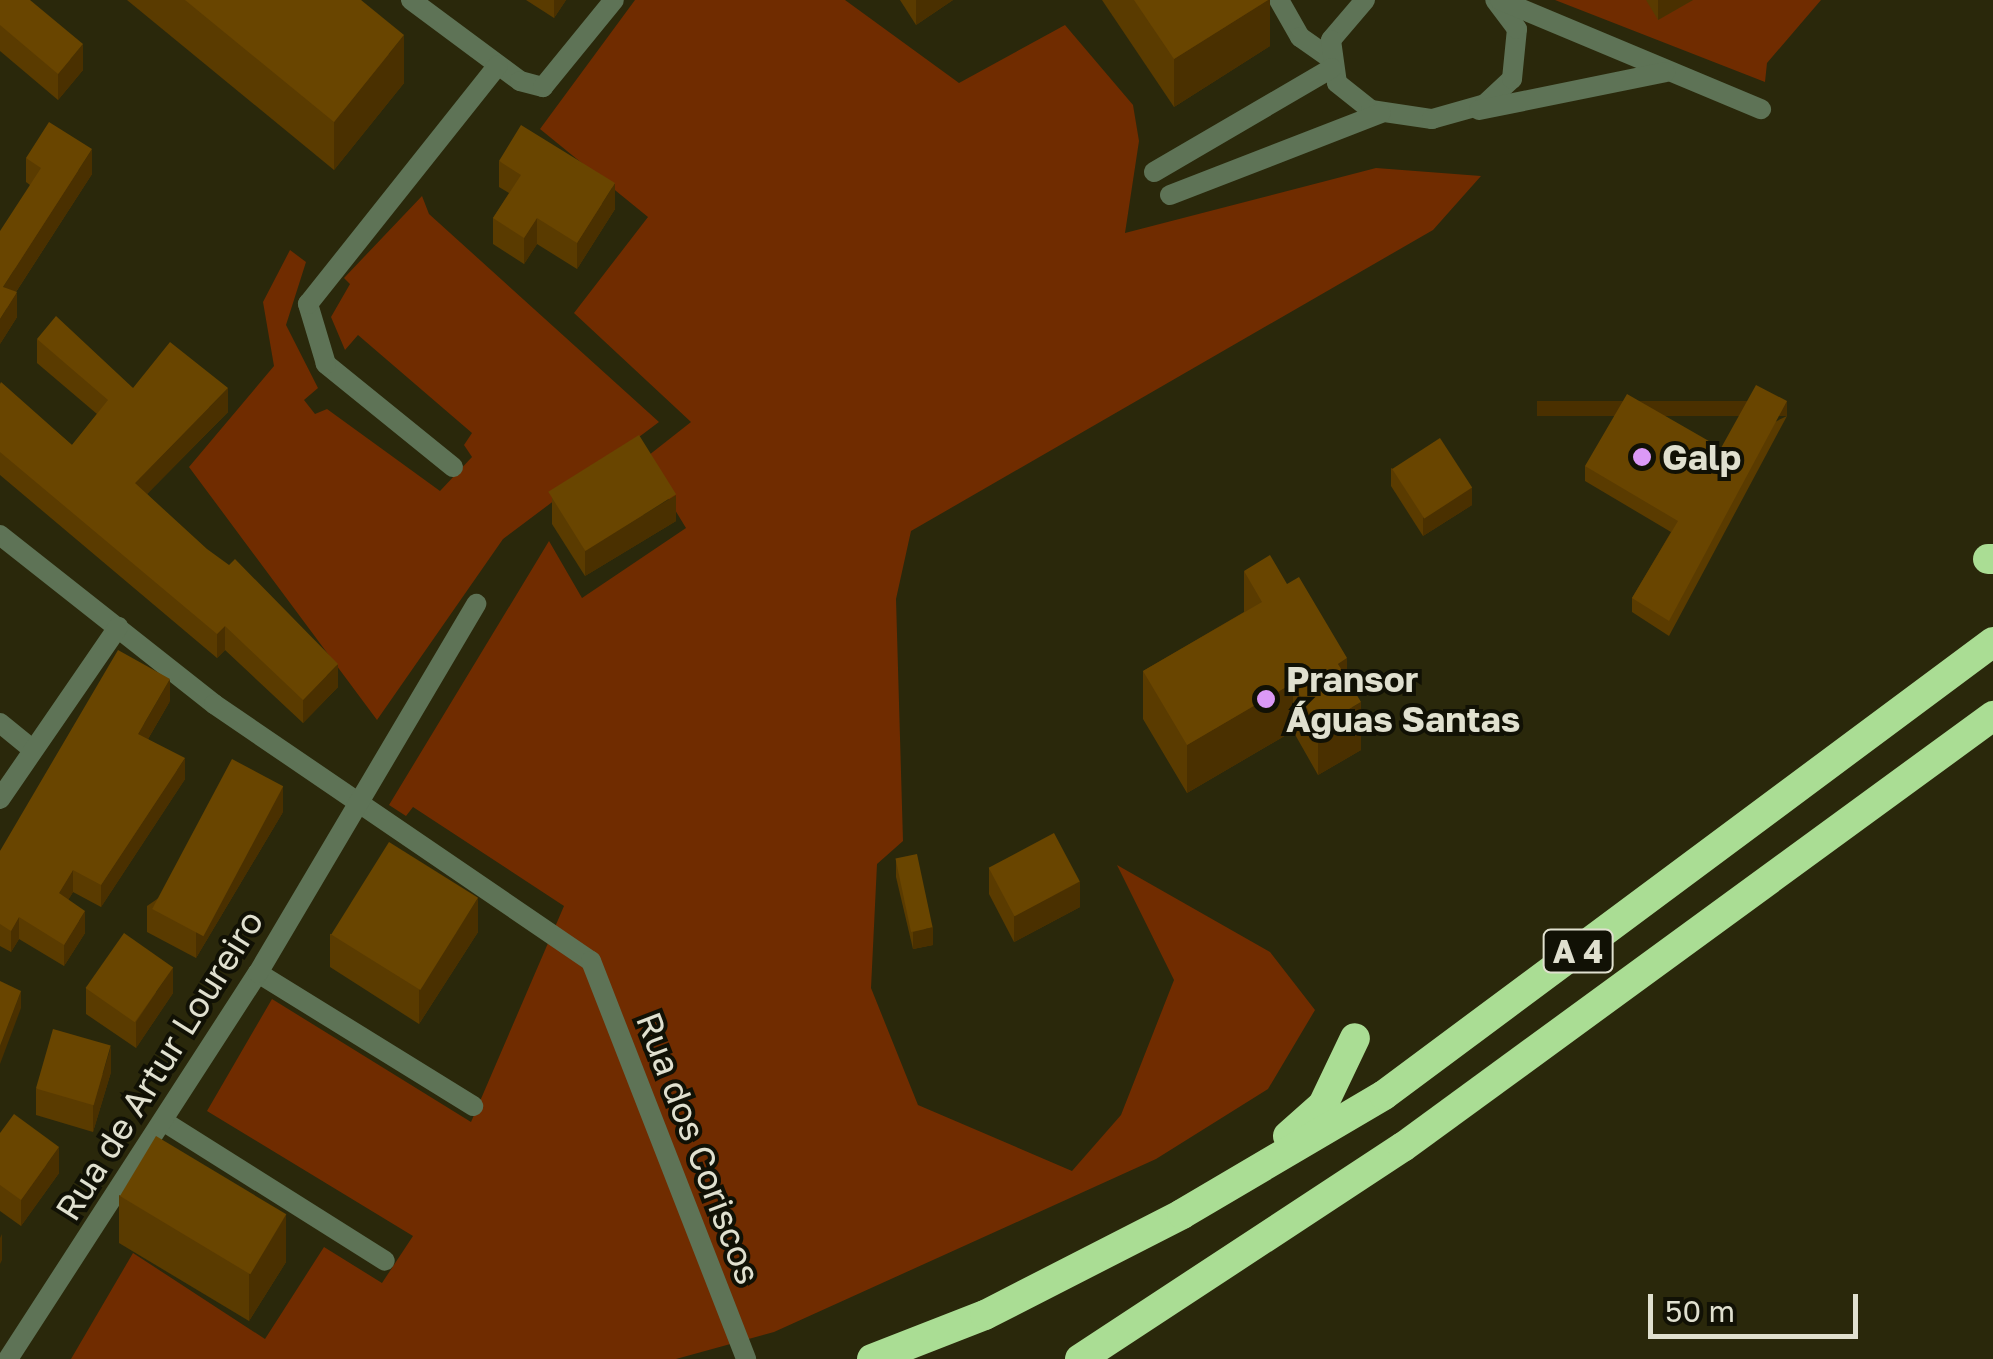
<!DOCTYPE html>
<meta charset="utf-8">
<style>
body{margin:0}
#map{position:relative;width:1993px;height:1359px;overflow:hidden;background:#2a280b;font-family:"Golos Text",sans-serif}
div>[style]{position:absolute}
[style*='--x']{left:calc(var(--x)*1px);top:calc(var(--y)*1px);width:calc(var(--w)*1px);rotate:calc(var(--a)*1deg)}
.green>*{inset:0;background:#702c00}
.minor>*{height:20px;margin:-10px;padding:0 10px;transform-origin:10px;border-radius:10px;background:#5e7356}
.motorway>*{height:30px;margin:-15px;padding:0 15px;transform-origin:15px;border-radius:15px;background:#aadd94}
.wall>*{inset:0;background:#5a3b00}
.shaded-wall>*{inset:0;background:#4a3000;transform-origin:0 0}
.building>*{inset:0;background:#694500;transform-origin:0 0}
.dots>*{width:28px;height:28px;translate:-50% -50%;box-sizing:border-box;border:5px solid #111105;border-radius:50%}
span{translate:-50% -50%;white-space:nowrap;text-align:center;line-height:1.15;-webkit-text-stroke:8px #111105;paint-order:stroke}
.shield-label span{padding:2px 8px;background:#111105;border:2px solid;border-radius:8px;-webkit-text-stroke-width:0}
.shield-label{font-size:32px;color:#e0e0cf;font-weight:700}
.poi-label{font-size:35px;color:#e0e0cf;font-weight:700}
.left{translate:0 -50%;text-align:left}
.street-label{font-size:35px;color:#e0e0cf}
.scale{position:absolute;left:1648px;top:1294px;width:210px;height:45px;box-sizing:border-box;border:5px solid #e0e0cf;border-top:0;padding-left:12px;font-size:30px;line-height:35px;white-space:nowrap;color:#e0e0cf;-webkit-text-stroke:8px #111105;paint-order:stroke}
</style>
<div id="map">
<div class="green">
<i style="clip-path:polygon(635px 0,845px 0,959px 83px,1065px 25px,1133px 105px,1139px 141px,1125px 233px,1376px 168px,1481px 176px,1433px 230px,911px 531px,896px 599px,903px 841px,877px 864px,871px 988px,918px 1105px,1072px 1171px,1121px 1115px,1174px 980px,1117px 865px,1270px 952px,1315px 1010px,1268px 1089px,1156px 1159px,774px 1332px,676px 1359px,71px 1359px,133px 1253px,265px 1339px,324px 1247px,382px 1283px,413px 1236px,207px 1111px,272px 999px,471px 1122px,564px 906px,413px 807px,406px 816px,389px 805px,549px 541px,582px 598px,686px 528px,644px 459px,691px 422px,574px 313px,648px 217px,540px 129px)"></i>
<i style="clip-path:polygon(1555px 0,1821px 0,1767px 63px,1765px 82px)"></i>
<i style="clip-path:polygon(422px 196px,429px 214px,659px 422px,503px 539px,377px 720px,189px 467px,274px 366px,263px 302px,290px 250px,306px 262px,286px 325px,318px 388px,304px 400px,315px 414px,327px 409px,440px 491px,472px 457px,464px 445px,472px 433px,358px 335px,345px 350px,331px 317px,350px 284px,344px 278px)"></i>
</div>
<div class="minor">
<i style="--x:411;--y:0;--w:136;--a:36.6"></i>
<i style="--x:520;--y:81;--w:24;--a:15"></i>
<i style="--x:543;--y:87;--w:112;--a:-50.8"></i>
<i style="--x:1279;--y:0;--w:43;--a:60.4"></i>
<i style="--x:1300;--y:37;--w:37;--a:35"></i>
<i style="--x:1365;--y:0;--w:52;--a:130.4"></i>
<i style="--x:1331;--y:40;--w:43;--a:82.1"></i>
<i style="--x:1337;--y:83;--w:43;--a:38.5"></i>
<i style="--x:1371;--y:110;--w:62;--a:8.4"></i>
<i style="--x:1432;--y:119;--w:55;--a:-15.8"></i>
<i style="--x:1485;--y:104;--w:37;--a:-43"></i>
<i style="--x:1512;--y:79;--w:50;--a:-84.3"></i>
<i style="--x:1517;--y:29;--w:36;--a:-127"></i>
<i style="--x:1500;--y:0;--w:283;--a:22.7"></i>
<i style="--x:1479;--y:110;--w:190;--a:-11.5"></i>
<i style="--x:1154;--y:172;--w:206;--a:-30.3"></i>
<i style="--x:1170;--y:195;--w:226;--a:-21.2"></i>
<i style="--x:453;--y:467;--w:164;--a:-141"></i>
<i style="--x:326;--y:364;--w:63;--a:-106.7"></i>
<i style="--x:308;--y:304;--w:305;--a:-51.5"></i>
<i style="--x:0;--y:535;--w:273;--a:38.3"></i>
<i style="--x:214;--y:704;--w:456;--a:34.3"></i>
<i style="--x:591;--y:961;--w:427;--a:68.7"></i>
<i style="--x:0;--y:723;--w:40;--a:39"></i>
<i style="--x:0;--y:799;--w:209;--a:-55.5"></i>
<i style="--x:258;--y:973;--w:253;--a:31.7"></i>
<i style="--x:163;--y:1121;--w:262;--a:32.2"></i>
<i style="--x:8;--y:1359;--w:460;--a:-57.1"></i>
<i style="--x:258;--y:973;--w:429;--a:-59.4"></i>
</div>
<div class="motorway">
<i style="--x:1988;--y:559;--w:5;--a:0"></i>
<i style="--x:1288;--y:1136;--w:47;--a:-41.5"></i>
<i style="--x:1323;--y:1105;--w:74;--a:-64.5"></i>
<i style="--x:872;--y:1359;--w:121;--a:-21.3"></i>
<i style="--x:985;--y:1315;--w:221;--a:-27.1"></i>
<i style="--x:1182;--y:1214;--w:234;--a:-30.5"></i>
<i style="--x:1384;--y:1095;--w:759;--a:-36.64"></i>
<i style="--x:1080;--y:1359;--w:386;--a:-33.3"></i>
<i style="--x:1403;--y:1147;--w:731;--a:-36.15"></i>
</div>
<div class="wall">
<i style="clip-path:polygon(0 0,83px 70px,58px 100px,0 51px)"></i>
<i style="clip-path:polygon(127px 0,361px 0,404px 83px,334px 170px)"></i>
<i style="clip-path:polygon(526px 0,566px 0,554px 18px)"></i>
<i style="clip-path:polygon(900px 0,953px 0,916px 25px)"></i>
<i style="clip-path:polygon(1102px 0,1270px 0,1270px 46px,1174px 107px)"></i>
<i style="clip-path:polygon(1646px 0,1693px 0,1658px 20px)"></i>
<i style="clip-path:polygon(26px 158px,92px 174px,16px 292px,17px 317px,0 344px,30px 185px,26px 182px)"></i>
<i style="clip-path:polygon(499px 161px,615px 209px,577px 269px,537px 244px,524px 264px,493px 244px,493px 218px,509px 193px,499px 187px)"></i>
<i style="clip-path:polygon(37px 339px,133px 388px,228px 412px,147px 494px,338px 687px,303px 723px,225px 650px,217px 658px,0 475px,0 384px,72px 445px,97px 414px,37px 363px)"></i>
<i style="clip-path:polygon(1787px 416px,1669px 636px,1632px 612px,1632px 598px,1671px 532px,1585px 481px,1585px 466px,1721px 448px)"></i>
<i style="clip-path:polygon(1391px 468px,1472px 505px,1423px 536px,1391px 486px)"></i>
<i style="clip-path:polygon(552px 498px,676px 521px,585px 576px,552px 524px)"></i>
<i style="clip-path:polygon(1244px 571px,1347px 680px,1361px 750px,1318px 775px,1293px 731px,1187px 793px,1143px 719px,1143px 671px,1244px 612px)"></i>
<i style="clip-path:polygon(170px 701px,148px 739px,185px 779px,101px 907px,73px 892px,68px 900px,85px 933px,64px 966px,19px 939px,11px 952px,0 946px,0 851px)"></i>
<i style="clip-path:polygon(283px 812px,196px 958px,147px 932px,147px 906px)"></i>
<i style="clip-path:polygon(896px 859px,933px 945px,913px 949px,896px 877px)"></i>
<i style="clip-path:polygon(989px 868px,1080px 907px,1014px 942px,989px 894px)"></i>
<i style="clip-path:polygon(478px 932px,419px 1024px,330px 967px,330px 934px)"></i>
<i style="clip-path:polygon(86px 988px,173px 993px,136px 1048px,86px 1014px)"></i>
<i style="clip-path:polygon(111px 1072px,93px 1132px,36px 1115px,36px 1089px)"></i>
<i style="clip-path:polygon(0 1133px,59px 1173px,21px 1226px,0 1211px)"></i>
<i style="clip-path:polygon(119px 1195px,286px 1262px,249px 1321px,119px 1243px)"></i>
</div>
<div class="shaded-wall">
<i style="clip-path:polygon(554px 0,566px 0,554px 18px)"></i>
<i style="clip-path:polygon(916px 0,953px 0,916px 25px)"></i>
<i style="clip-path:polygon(1268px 0,1270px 0,1270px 46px,1174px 107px,1174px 59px)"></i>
<i style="clip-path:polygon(1658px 0,1693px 0,1658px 20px)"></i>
<i style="clip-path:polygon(404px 35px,404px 83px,334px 170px,334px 122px)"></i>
<i style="clip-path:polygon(83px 44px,83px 70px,58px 100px,58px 74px)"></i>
<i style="clip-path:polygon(92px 149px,92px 174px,3px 312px,3px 287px)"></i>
<i style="clip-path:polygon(615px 183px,615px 209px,577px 269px,577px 243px)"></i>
<i style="clip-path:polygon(537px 218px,537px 244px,524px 264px,524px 238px)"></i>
<i style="clip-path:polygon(17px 292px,17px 317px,0 344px,0 319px)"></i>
<i style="clip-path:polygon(228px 388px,228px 412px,135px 506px,135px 483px)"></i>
<i style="left:1787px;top:401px;width:15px;height:250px;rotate:90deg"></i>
<i style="clip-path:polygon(1472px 487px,1472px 505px,1423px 536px,1423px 518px)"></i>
<i style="clip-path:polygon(676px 495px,676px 521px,585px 576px,585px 550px)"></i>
<i style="clip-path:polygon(225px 626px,225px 650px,217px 658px,217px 634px)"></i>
<i style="clip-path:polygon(1347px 658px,1347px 706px,1338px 664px)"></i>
<i style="clip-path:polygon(338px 664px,338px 687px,303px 723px,303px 700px)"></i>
<i style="clip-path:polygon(170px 679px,170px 701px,138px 756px,138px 734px)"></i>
<i style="clip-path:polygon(1293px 683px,1293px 731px,1187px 793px,1187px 745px)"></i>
<i style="clip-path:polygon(1361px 702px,1361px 750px,1318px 775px,1318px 727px)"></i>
<i style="clip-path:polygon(185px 758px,185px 779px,101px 907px,101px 885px)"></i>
<i style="clip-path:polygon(283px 786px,283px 812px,196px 958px,196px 932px)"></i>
<i style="clip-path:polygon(73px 870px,73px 892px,59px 915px,59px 893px)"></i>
<i style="clip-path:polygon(1080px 881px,1080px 907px,1014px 942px,1014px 916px)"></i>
<i style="clip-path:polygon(478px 898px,478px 932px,419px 1024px,419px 990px)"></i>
<i style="clip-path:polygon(85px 911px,85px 933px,64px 966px,64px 945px)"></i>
<i style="clip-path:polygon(19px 917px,19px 939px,11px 952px,11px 931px)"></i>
<i style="clip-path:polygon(933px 927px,933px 945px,913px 949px,913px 932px)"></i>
<i style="clip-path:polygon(173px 967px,173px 993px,136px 1048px,136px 1022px)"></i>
<i style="clip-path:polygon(21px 991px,21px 1008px,0 1064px,0 1046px)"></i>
<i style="clip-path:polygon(111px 1046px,111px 1072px,93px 1132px,93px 1106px)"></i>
<i style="clip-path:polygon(59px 1147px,59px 1173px,21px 1226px,21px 1200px)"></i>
<i style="clip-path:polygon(286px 1214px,286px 1262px,249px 1321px,249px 1274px)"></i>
<i style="clip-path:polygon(2px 1234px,2px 1260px,0 1264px,0 1238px)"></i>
</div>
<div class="building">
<i style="clip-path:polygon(0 0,30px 0,83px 44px,58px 74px,0 25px)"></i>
<i style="clip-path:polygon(185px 0,361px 0,404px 35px,334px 122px)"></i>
<i style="clip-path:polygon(1134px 0,1268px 0,1174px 59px)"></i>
<i style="clip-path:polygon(49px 122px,92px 149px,3px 287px,17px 292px,0 319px,0 231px,41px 168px,26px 158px)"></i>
<i style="clip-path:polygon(521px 125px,615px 183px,577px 243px,537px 218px,524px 238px,493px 218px,521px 175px,499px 161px)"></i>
<i style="clip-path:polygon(56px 316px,133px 388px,170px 342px,228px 388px,135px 483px,207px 549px,229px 565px,235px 559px,338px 664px,303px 700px,225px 626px,217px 634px,0 452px,0 384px,1px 382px,72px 445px,108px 400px,37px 339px)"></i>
<i style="clip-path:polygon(1756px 385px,1787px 401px,1669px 621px,1632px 598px,1678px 521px,1585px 466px,1627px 394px,1721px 448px)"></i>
<i style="left:639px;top:435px;width:70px;height:107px;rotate:58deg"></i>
<i style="left:1440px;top:438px;width:59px;height:57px;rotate:57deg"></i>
<i style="clip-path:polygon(1270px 555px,1287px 584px,1299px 577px,1347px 658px,1338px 664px,1361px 702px,1318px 727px,1293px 683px,1187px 745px,1143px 671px,1262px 602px,1244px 571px)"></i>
<i style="clip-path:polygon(118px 650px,170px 679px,138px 734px,185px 758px,101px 885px,73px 870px,59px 893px,85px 911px,64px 945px,19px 917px,11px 931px,0 924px,0 851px)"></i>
<i style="left:232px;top:759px;width:58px;height:170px;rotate:28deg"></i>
<i style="left:1054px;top:833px;width:55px;height:74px;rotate:62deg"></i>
<i style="left:389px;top:842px;width:105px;height:109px;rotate:32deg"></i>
<i style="left:917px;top:854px;width:75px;height:22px;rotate:78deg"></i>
<i style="left:124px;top:933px;width:60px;height:67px;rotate:35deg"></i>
<i style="clip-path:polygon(0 981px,21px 991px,0 1046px)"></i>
<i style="left:53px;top:1029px;width:60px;height:62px;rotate:16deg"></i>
<i style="clip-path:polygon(14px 1114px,59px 1147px,21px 1200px,0 1185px,0 1133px)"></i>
<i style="left:156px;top:1136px;width:152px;height:70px;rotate:31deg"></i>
</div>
<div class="dots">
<i style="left:1642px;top:457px;background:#db99f6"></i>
<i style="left:1266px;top:699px;background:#db99f6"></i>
</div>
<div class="shield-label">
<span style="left:1578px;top:951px">A 4</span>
</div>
<div class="poi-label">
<span class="left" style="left:1662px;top:457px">Galp</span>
<span class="left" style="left:1286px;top:699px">Pransor<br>Águas Santas</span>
</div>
<div class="street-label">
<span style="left:159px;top:1065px;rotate:-58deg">Rua de Artur Loureiro</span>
<span style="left:699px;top:1148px;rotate:69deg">Rua dos Coriscos</span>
</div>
<div class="scale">50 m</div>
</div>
